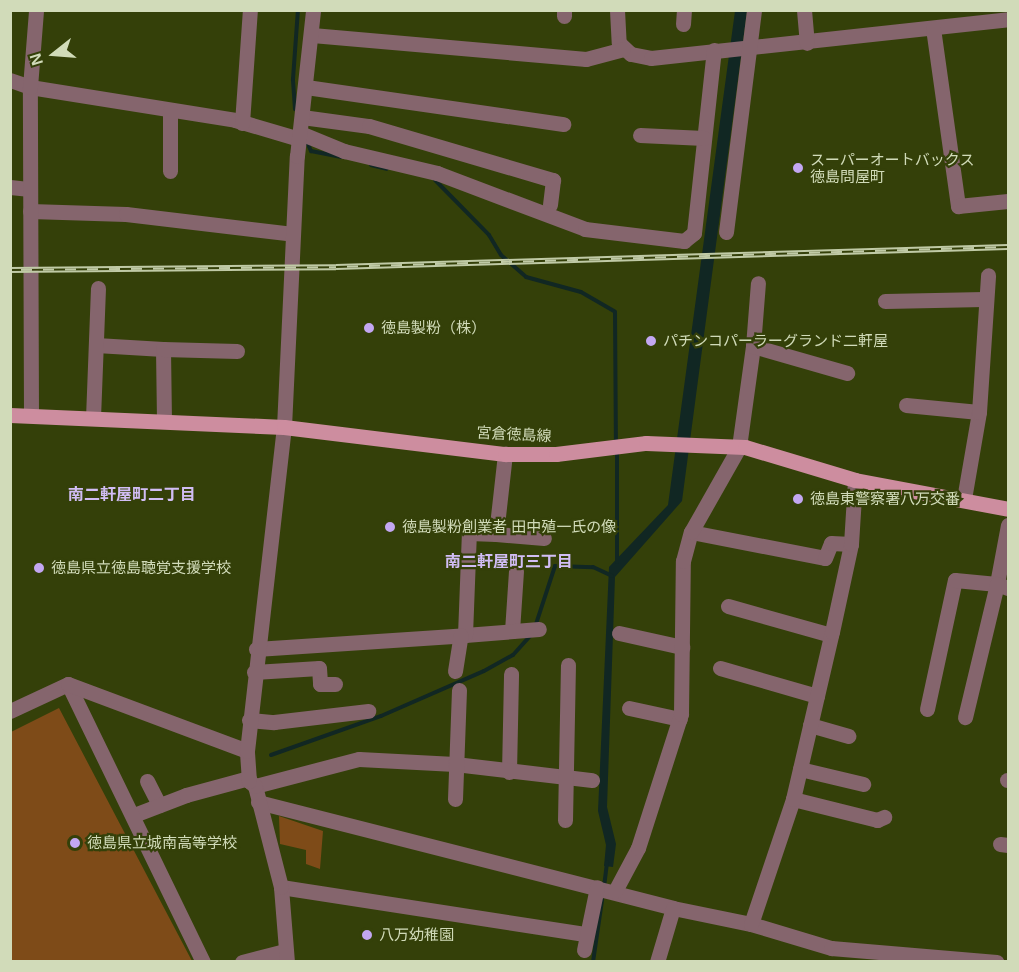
<!DOCTYPE html>
<meta charset="utf-8">
<style>
body{margin:0}
#map{position:relative;width:1019px;height:972px;overflow:hidden;background:#344009;font-family:Helvetica,"Noto Sans JP",sans-serif}
div>[style]{position:absolute}
[style*='--x']{left:calc(var(--x)*1px);top:calc(var(--y)*1px);width:calc(var(--w)*1px);rotate:calc(var(--a)*1deg)}
.green>*{inset:0;background:#7e4b18}
.water>*{inset:0;background:#112723}
.stream>*{height:4px;margin:-2px;padding:0 2px;transform-origin:2px;border-radius:2px;background:#112723}
.minor>*{height:15px;margin:-7.5px;padding:0 7.5px;transform-origin:7.5px;border-radius:7.5px;background:#85656d}
.major>*{height:15px;margin:-7.5px;padding:0 7.5px;transform-origin:7.5px;border-radius:7.5px;background:#cd8d9f}
.rail>*{height:6px;margin-top:-3px;transform-origin:0;background:repeating-linear-gradient(90deg,#344009 0 11px,#c0caa6 0 22px);box-sizing:border-box;border-block:2px solid #c0caa6}
.dots>*{width:16px;height:16px;translate:-50% -50%;box-sizing:border-box;border:3px solid #344009;border-radius:50%}
span{translate:-50% -50%;white-space:nowrap;text-align:center;line-height:1.15;-webkit-text-stroke:4.5px #344009;paint-order:stroke}
.poi-label{font-size:15px;color:#d1dbb9}
.left{translate:0 -50%;text-align:left}
.street-label{font-size:15px;color:#d1dbb9}
.neighbourhood-label{font-size:16px;color:#d1bdf5;font-weight:700}
.frame{position:absolute;inset:0;border:12px solid #d1dbb9;pointer-events:none}
.north{position:absolute;left:24px;top:24px;width:60px;height:60px;-webkit-text-stroke:4px #344009;paint-order:stroke;rotate:253deg;font-size:16px;font-weight:700;line-height:24px;text-align:center;color:#d1dbb9}
.north::after{content:'';display:block;margin:auto;width:21px;height:27px;background:#d1dbb9;clip-path:polygon(50% 0,100% 100%,50% 72%,0 100%)}
</style>
<div id="map">
<div class="green">
<i style="clip-path:polygon(59px 708px,163px 906px,192px 961px,11px 961px,11px 732px)"></i>
<i style="clip-path:polygon(279px 816px,323px 831px,320px 869px,306px 864px,306px 850px,280px 844px)"></i>
</div>
<div class="water">
<i style="clip-path:polygon(735px 11px,747px 11px,682px 501px,615px 577px,607px 807px,616px 844px,613px 867px,604px 866px,606px 845px,598px 811px,609px 567px,668px 505px)"></i>
</div>
<div class="stream">
<i style="--x:295;--y:109;--w:30;--a:-94"></i>
<i style="--x:293;--y:79;--w:69;--a:-85.9"></i>
<i style="--x:307;--y:142;--w:10;--a:66"></i>
<i style="--x:311;--y:151;--w:31;--a:11"></i>
<i style="--x:371;--y:165;--w:16;--a:14"></i>
<i style="--x:435;--y:180;--w:77;--a:45.5"></i>
<i style="--x:489;--y:235;--w:23;--a:59"></i>
<i style="--x:501;--y:255;--w:33;--a:41"></i>
<i style="--x:526;--y:277;--w:57;--a:15.3"></i>
<i style="--x:581;--y:292;--w:39;--a:30"></i>
<i style="--x:615;--y:312;--w:130;--a:89.6"></i>
<i style="--x:617;--y:562;--w:112;--a:-90"></i>
<i style="--x:536;--y:624;--w:61;--a:-71.9"></i>
<i style="--x:555;--y:566;--w:38;--a:2"></i>
<i style="--x:593;--y:567;--w:21;--a:25"></i>
<i style="--x:271;--y:755;--w:117;--a:-19.5"></i>
<i style="--x:381;--y:716;--w:112;--a:-23.6"></i>
<i style="--x:484;--y:671;--w:33;--a:-29"></i>
<i style="--x:513;--y:655;--w:28;--a:-48"></i>
<i style="--x:604;--y:887;--w:25;--a:-83"></i>
<i style="--x:593;--y:962;--w:63;--a:-81.7"></i>
</div>
<div class="minor">
<i style="--x:617;--y:10;--w:33;--a:87"></i>
<i style="--x:619;--y:43;--w:16;--a:43"></i>
<i style="--x:631;--y:54;--w:20;--a:11"></i>
<i style="--x:651;--y:58;--w:359;--a:-6.2"></i>
<i style="--x:804;--y:10;--w:33;--a:85"></i>
<i style="--x:564;--y:16;--w:6;--a:-90"></i>
<i style="--x:683;--y:24;--w:14;--a:-86"></i>
<i style="--x:933;--y:28;--w:180;--a:82"></i>
<i style="--x:958;--y:206;--w:50;--a:-5.7"></i>
<i style="--x:312;--y:35;--w:275;--a:5"></i>
<i style="--x:586;--y:59;--w:38;--a:-15"></i>
<i style="--x:10;--y:80;--w:21;--a:19"></i>
<i style="--x:30;--y:87;--w:208;--a:9.1"></i>
<i style="--x:235;--y:120;--w:67;--a:16.5"></i>
<i style="--x:306;--y:87;--w:260;--a:8.2"></i>
<i style="--x:302;--y:117;--w:68;--a:7.7"></i>
<i style="--x:369;--y:126;--w:192;--a:16.4"></i>
<i style="--x:553;--y:180;--w:25;--a:97"></i>
<i style="--x:242;--y:123;--w:113;--a:-86"></i>
<i style="--x:300;--y:133;--w:48;--a:22.2"></i>
<i style="--x:344;--y:151;--w:96;--a:13.3"></i>
<i style="--x:437;--y:173;--w:158;--a:20.7"></i>
<i style="--x:585;--y:229;--w:100;--a:6.9"></i>
<i style="--x:684;--y:241;--w:13;--a:-39"></i>
<i style="--x:694;--y:233;--w:184;--a:-83.8"></i>
<i style="--x:640;--y:135;--w:64;--a:2.7"></i>
<i style="--x:170;--y:171;--w:61;--a:-90"></i>
<i style="--x:10;--y:187;--w:20;--a:6"></i>
<i style="--x:30;--y:211;--w:96;--a:1.8"></i>
<i style="--x:126;--y:214;--w:168;--a:6.8"></i>
<i style="--x:726;--y:232;--w:224;--a:-82.8"></i>
<i style="--x:885;--y:301;--w:99;--a:-1.2"></i>
<i style="--x:96;--y:345;--w:67;--a:3.4"></i>
<i style="--x:163;--y:349;--w:72;--a:89.2"></i>
<i style="--x:753;--y:346;--w:63;--a:-85.5"></i>
<i style="--x:163;--y:349;--w:74;--a:1.5"></i>
<i style="--x:906;--y:405;--w:73;--a:5.5"></i>
<i style="--x:31;--y:415;--w:328;--a:-90.2"></i>
<i style="--x:30;--y:87;--w:77;--a:-85.5"></i>
<i style="--x:93;--y:418;--w:130;--a:-87.8"></i>
<i style="--x:964;--y:499;--w:88;--a:-80.2"></i>
<i style="--x:979;--y:412;--w:137;--a:-86.2"></i>
<i style="--x:1008;--y:525;--w:60;--a:100.6"></i>
<i style="--x:997;--y:584;--w:12;--a:20"></i>
<i style="--x:691;--y:532;--w:136;--a:11"></i>
<i style="--x:825;--y:558;--w:16;--a:-68"></i>
<i style="--x:831;--y:543;--w:20;--a:3"></i>
<i style="--x:496;--y:534;--w:48;--a:4.8"></i>
<i style="--x:728;--y:606;--w:107;--a:15.7"></i>
<i style="--x:512;--y:631;--w:60;--a:-86.2"></i>
<i style="--x:619;--y:633;--w:65;--a:12.5"></i>
<i style="--x:465;--y:635;--w:74;--a:-4.6"></i>
<i style="--x:256;--y:649;--w:209;--a:-3.8"></i>
<i style="--x:465;--y:635;--w:102;--a:-87.8"></i>
<i style="--x:469;--y:533;--w:27;--a:2"></i>
<i style="--x:496;--y:534;--w:81;--a:-83.6"></i>
<i style="--x:720;--y:668;--w:101;--a:16.1"></i>
<i style="--x:455;--y:671;--w:36;--a:-81"></i>
<i style="--x:254;--y:672;--w:65;--a:-3.5"></i>
<i style="--x:319;--y:668;--w:16;--a:86"></i>
<i style="--x:320;--y:684;--w:15;--a:0"></i>
<i style="--x:629;--y:708;--w:52;--a:12.2"></i>
<i style="--x:927;--y:709;--w:132;--a:-77.8"></i>
<i style="--x:955;--y:580;--w:42;--a:5.4"></i>
<i style="--x:997;--y:584;--w:137;--a:103.5"></i>
<i style="--x:10;--y:711;--w:64;--a:-25"></i>
<i style="--x:249;--y:720;--w:25;--a:5"></i>
<i style="--x:274;--y:722;--w:95;--a:-6.7"></i>
<i style="--x:810;--y:725;--w:40;--a:16"></i>
<i style="--x:800;--y:769;--w:65;--a:13.4"></i>
<i style="--x:509;--y:772;--w:98;--a:-88.8"></i>
<i style="--x:1007;--y:780;--w:1;--a:0"></i>
<i style="--x:147;--y:781;--w:27;--a:63"></i>
<i style="--x:255;--y:786;--w:107;--a:-14.6"></i>
<i style="--x:359;--y:759;--w:96;--a:3"></i>
<i style="--x:455;--y:764;--w:138;--a:6.7"></i>
<i style="--x:455;--y:799;--w:109;--a:-87.9"></i>
<i style="--x:793;--y:799;--w:87;--a:14"></i>
<i style="--x:877;--y:820;--w:8;--a:-23"></i>
<i style="--x:258;--y:802;--w:428;--a:14.3"></i>
<i style="--x:673;--y:908;--w:80;--a:11.6"></i>
<i style="--x:751;--y:924;--w:84;--a:16.7"></i>
<i style="--x:831;--y:948;--w:166;--a:4.8"></i>
<i style="--x:134;--y:815;--w:56;--a:-21"></i>
<i style="--x:186;--y:795;--w:65;--a:-15.1"></i>
<i style="--x:565;--y:820;--w:155;--a:-88.9"></i>
<i style="--x:1000;--y:844;--w:8;--a:7"></i>
<i style="--x:281;--y:887;--w:309;--a:8.8"></i>
<i style="--x:615;--y:891;--w:49;--a:-61.9"></i>
<i style="--x:638;--y:848;--w:141;--a:-72.2"></i>
<i style="--x:681;--y:714;--w:153;--a:-89.3"></i>
<i style="--x:683;--y:561;--w:30;--a:-75"></i>
<i style="--x:691;--y:532;--w:98;--a:-60.5"></i>
<i style="--x:739;--y:447;--w:102;--a:-82.1"></i>
<i style="--x:753;--y:346;--w:98;--a:16"></i>
<i style="--x:751;--y:924;--w:132;--a:-71.4"></i>
<i style="--x:793;--y:799;--w:171;--a:-76.9"></i>
<i style="--x:832;--y:632;--w:90;--a:-77.8"></i>
<i style="--x:851;--y:544;--w:64;--a:-86.4"></i>
<i style="--x:584;--y:950;--w:64;--a:-78.3"></i>
<i style="--x:203;--y:962;--w:309;--a:-115.9"></i>
<i style="--x:68;--y:684;--w:191;--a:20.5"></i>
<i style="--x:242;--y:962;--w:44;--a:-14.3"></i>
<i style="--x:287;--y:962;--w:75;--a:-94.6"></i>
<i style="--x:281;--y:887;--w:104;--a:-104.4"></i>
<i style="--x:255;--y:786;--w:8;--a:-140"></i>
<i style="--x:249;--y:781;--w:30;--a:-94"></i>
<i style="--x:247;--y:751;--w:326;--a:-83.5"></i>
<i style="--x:284;--y:427;--w:271;--a:-87.3"></i>
<i style="--x:297;--y:156;--w:147;--a:-83.7"></i>
<i style="--x:657;--y:962;--w:56;--a:-73.5"></i>
</div>
<div class="major">
<i style="--x:10;--y:415;--w:274;--a:2.5"></i>
<i style="--x:284;--y:427;--w:223;--a:7"></i>
<i style="--x:505;--y:454;--w:51;--a:0"></i>
<i style="--x:556;--y:454;--w:91;--a:-7"></i>
<i style="--x:646;--y:443;--w:99;--a:2.3"></i>
<i style="--x:745;--y:447;--w:115;--a:16.7"></i>
<i style="--x:855;--y:480;--w:156;--a:10.7"></i>
</div>
<div class="rail">
<i style="--x:10;--y:270;--w:326;--a:-0.5"></i>
<i style="--x:336;--y:267;--w:672;--a:-1.7"></i>
</div>
<div class="dots">
<i style="left:798px;top:168px;background:#c3a7f2"></i>
<i style="left:369px;top:328px;background:#c3a7f2"></i>
<i style="left:651px;top:341px;background:#c3a7f2"></i>
<i style="left:798px;top:499px;background:#c3a7f2"></i>
<i style="left:390px;top:527px;background:#c3a7f2"></i>
<i style="left:39px;top:568px;background:#c3a7f2"></i>
<i style="left:75px;top:843px;background:#c3a7f2"></i>
<i style="left:367px;top:935px;background:#c3a7f2"></i>
</div>
<div class="poi-label">
<span class="left" style="left:810px;top:168px">スーパーオートバックス<br>徳島問屋町</span>
<span class="left" style="left:381px;top:328px">徳島製粉（株）</span>
<span class="left" style="left:663px;top:341px">パチンコパーラーグランド二軒屋</span>
<span class="left" style="left:810px;top:499px">徳島東警察署八万交番</span>
<span class="left" style="left:402px;top:527px">徳島製粉創業者 田中殖一氏の像</span>
<span class="left" style="left:51px;top:568px">徳島県立徳島聴覚支援学校</span>
<span class="left" style="left:87px;top:843px">徳島県立城南高等学校</span>
<span class="left" style="left:379px;top:935px">八万幼稚園</span>
</div>
<div class="street-label">
<span style="left:514px;top:434px;rotate:3deg">宮倉徳島線</span>
</div>
<div class="neighbourhood-label">
<span style="left:132px;top:495px">南二軒屋町二丁目</span>
<span style="left:509px;top:562px">南二軒屋町三丁目</span>
</div>
<div class="frame"></div>
<div class="north">N</div>
</div>
